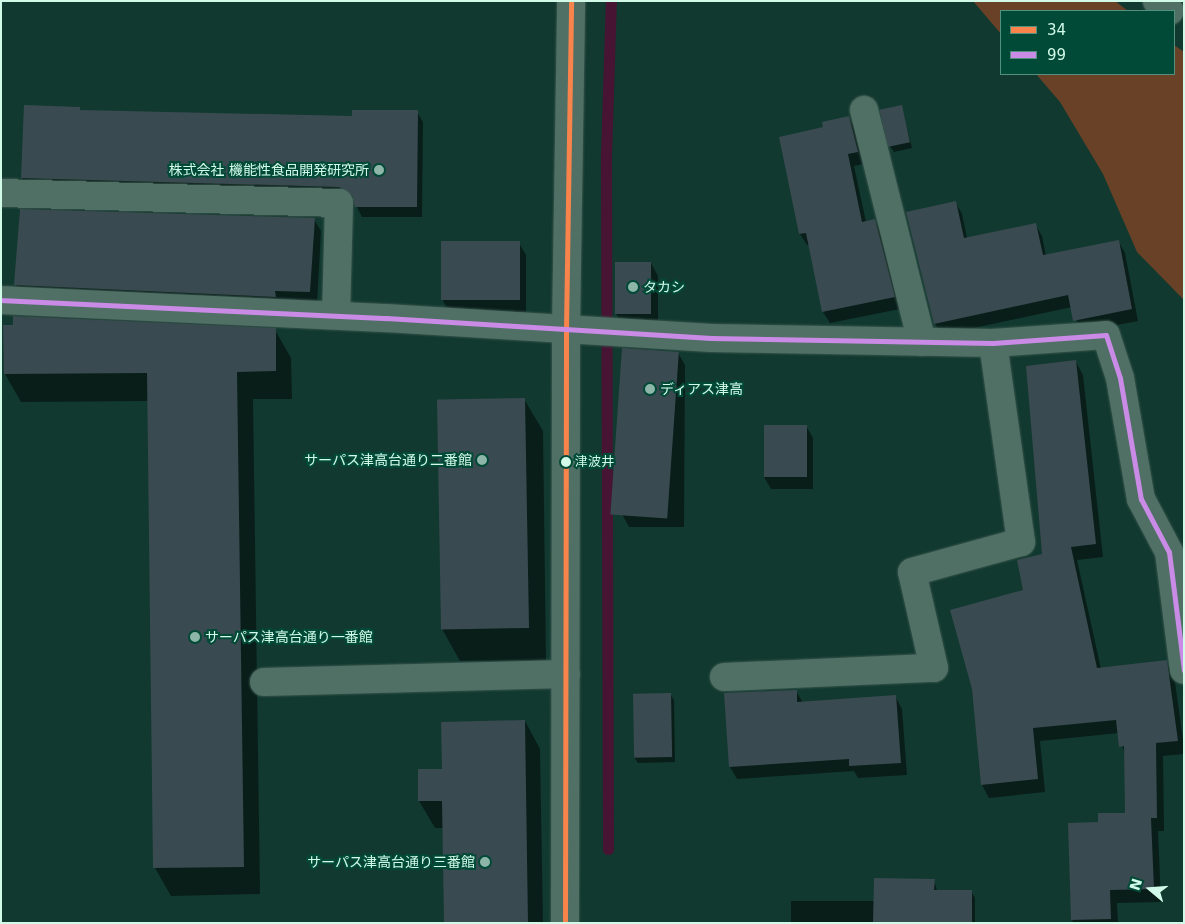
<!DOCTYPE html>
<meta charset="utf-8">
<style>
body{margin:0}
#map{position:relative;width:1185px;height:924px;overflow:hidden;background:#11392f;font-family:"DejaVu Sans","Noto Sans JP",sans-serif}
div>[style]{position:absolute}
[style*='--x']{left:calc(var(--x)*1px);top:calc(var(--y)*1px);width:calc(var(--w)*1px);rotate:calc(var(--a)*1deg)}
.green>*{inset:0;background:#684127}
.shadow>*{inset:0;background:#0007}
.stream>*{height:11px;margin:-5.5px;padding:0 5.5px;transform-origin:5.5px;border-radius:5.5px;background:#471433}
.building>*{inset:0;background:#3a4a51;transform-origin:0 0}
.roads{filter:drop-shadow(0 0 1px #37544b) drop-shadow(0 0 1px #37544b)}
.minor>*{height:28px;margin:-14px;padding:0 14px;transform-origin:14px;border-radius:14px;background:#507066}
.bus-1>*{height:5px;margin:-2.5px;padding:0 2.5px;transform-origin:2.5px;border-radius:2.5px;background:#f8844c}
.bus-2>*{height:5px;margin:-2.5px;padding:0 2.5px;transform-origin:2.5px;border-radius:2.5px;background:#ca8be6}
.dots>*{width:14px;height:14px;translate:-50% -50%;box-sizing:border-box;border:2px solid #004a37;border-radius:50%}
span{translate:-50% -50%;white-space:nowrap;text-align:center;line-height:1.15;-webkit-text-stroke:4px #004a37;paint-order:stroke}
.bus-label{font-size:13px;color:#d2fae9}
.left{translate:0 -50%;text-align:left}
.poi-label{font-size:14px;color:#d2fae9}
.right{translate:-100% -50%;text-align:right}
.frame{position:absolute;inset:0;border:2px solid #d2fae9;pointer-events:none}
.legend{position:absolute;left:1000px;top:10px;width:175px;height:65px;box-sizing:border-box;background:#004a37;border:1px solid #54907e;margin:0;padding:6px 9px;list-style:none;font-size:15px;color:#d2fae9}
.legend li{display:flex;align-items:center;gap:10px;height:25px}
.legend b{width:25px;border:1px solid #54907e}
.north{position:absolute;left:1125px;top:864px;width:50px;height:50px;-webkit-text-stroke:4px #004a37;paint-order:stroke;rotate:288deg;font-size:14px;font-weight:700;line-height:20px;text-align:center;color:#d2fae9}
.north::after{content:'';display:block;margin:auto;width:18px;height:22px;background:#d2fae9;clip-path:polygon(50% 0,100% 100%,50% 72%,0 100%)}
</style>
<div id="map">
<div class="green">
<i style="clip-path:polygon(973px 1px,1115px 1px,1128px 11px,1001px 11px,1001px 34px)"></i>
<i style="clip-path:polygon(1174px 45px,1184px 52px,1184px 300px,1137px 252px,1103px 174px,1060px 102px,1036px 74px,1174px 74px)"></i>
</div>
<div class="shadow">
<i style="clip-path:polygon(901px 106px,912px 148px,894px 152px,890px 146px)"></i>
<i style="clip-path:polygon(79px 108px,81px 111px,353px 117px,417px 112px,423px 122px,422px 217px,362px 217px,355px 203px,346px 197px,28px 188px,22px 178px)"></i>
<i style="clip-path:polygon(849px 118px,855px 129px,864px 164px,854px 166px,866px 222px,874px 220px,881px 232px,900px 309px,830px 323px,823px 312px,810px 245px,807px 245px,800px 234px,781px 138px,824px 128px)"></i>
<i style="clip-path:polygon(956px 203px,962px 214px,967px 238px,1035px 224px,1042px 236px,1046px 256px,1119px 242px,1125px 253px,1138px 321px,1081px 332px,1072px 307px,941px 335px,935px 323px)"></i>
<i style="clip-path:polygon(20px 210px,314px 219px,321px 231px,317px 304px,23px 297px,16px 285px)"></i>
<i style="clip-path:polygon(519px 243px,526px 255px,526px 312px,449px 312px,442px 299px)"></i>
<i style="clip-path:polygon(651px 263px,658px 276px,658px 330px,624px 326px,616px 314px)"></i>
<i style="clip-path:polygon(275px 330px,291px 358px,292px 399px,253px 399px,260px 894px,171px 896px,155px 868px,148px 401px,21px 402px,5px 374px)"></i>
<i style="clip-path:polygon(678px 353px,685px 365px,684px 527px,629px 527px,622px 514px)"></i>
<i style="clip-path:polygon(1076px 362px,1083px 375px,1103px 557px,1077px 560px,1101px 669px,1166px 662px,1174px 675px,1184px 747px,1184px 754px,1163px 756px,1164px 831px,1158px 831px,1161px 902px,1117px 903px,1118px 923px,1074px 923px,1072px 920px,1126px 814px,1125px 755px,1119px 733px,1040px 741px,1045px 792px,989px 798px,982px 785px,1025px 591px,1043px 555px)"></i>
<i style="clip-path:polygon(524px 399px,543px 431px,546px 660px,460px 661px,442px 629px,438px 400px)"></i>
<i style="clip-path:polygon(806px 426px,813px 438px,813px 489px,771px 489px,764px 477px)"></i>
<i style="clip-path:polygon(796px 691px,803px 703px,895px 696px,902px 709px,907px 775px,858px 778px,854px 771px,737px 779px,730px 767px)"></i>
<i style="clip-path:polygon(670px 694px,674px 700px,675px 762px,638px 763px,634px 757px)"></i>
<i style="clip-path:polygon(525px 721px,540px 749px,543px 923px,445px 923px,444px 828px,435px 828px,419px 801px,419px 770px,443px 770px)"></i>
<i style="clip-path:polygon(934px 880px,937px 891px,971px 891px,975px 898px,975px 923px,791px 923px,791px 901px,875px 901px)"></i>
</div>
<div class="stream">
<i style="--x:608;--y:849;--w:693;--a:-90.17"></i>
<i style="--x:606;--y:156;--w:155;--a:-88.2"></i>
</div>
<div class="building">
<i style="clip-path:polygon(24px 105px,80px 107px,80px 110px,352px 116px,352px 110px,418px 110px,417px 207px,355px 207px,352px 195px,339px 187px,21px 178px)"></i>
<i style="left:902px;top:105px;width:38px;height:23px;rotate:78deg"></i>
<i style="clip-path:polygon(849px 116px,858px 152px,848px 154px,862px 222px,875px 219px,895px 297px,822px 312px,806px 233px,799px 234px,779px 137px,823px 127px,822px 122px)"></i>
<i style="clip-path:polygon(956px 201px,964px 238px,1036px 223px,1043px 255px,1119px 240px,1132px 309px,1073px 321px,1068px 295px,934px 324px,906px 212px)"></i>
<i style="clip-path:polygon(20px 209px,315px 218px,310px 292px,275px 291px,276px 297px,14px 285px)"></i>
<i style="left:441px;top:241px;width:79px;height:59px"></i>
<i style="left:615px;top:262px;width:36px;height:52px"></i>
<i style="clip-path:polygon(13px 316px,276px 328px,276px 371px,237px 372px,244px 867px,153px 868px,147px 373px,4px 374px,3px 325px,13px 325px)"></i>
<i style="left:622px;top:348px;width:57px;height:167px;rotate:4deg"></i>
<i style="clip-path:polygon(1076px 360px,1096px 544px,1071px 547px,1097px 668px,1167px 660px,1178px 741px,1156px 743px,1157px 818px,1151px 818px,1154px 889px,1110px 890px,1111px 919px,1071px 920px,1068px 823px,1098px 822px,1098px 813px,1125px 813px,1124px 746px,1119px 747px,1116px 720px,1033px 728px,1038px 779px,981px 785px,972px 689px,950px 610px,1023px 590px,1017px 560px,1042px 554px,1026px 366px)"></i>
<i style="left:525px;top:398px;width:230px;height:88px;rotate:89deg"></i>
<i style="left:764px;top:425px;width:43px;height:52px"></i>
<i style="clip-path:polygon(797px 690px,797px 702px,896px 695px,901px 763px,849px 766px,849px 759px,729px 767px,724px 693px)"></i>
<i style="left:671px;top:693px;width:64px;height:38px;rotate:89deg"></i>
<i style="clip-path:polygon(525px 720px,528px 923px,444px 923px,442px 801px,418px 801px,418px 769px,442px 769px,441px 722px)"></i>
<i style="clip-path:polygon(874px 878px,935px 879px,934px 890px,972px 890px,972px 923px,873px 923px)"></i>
</div>
<div class="roads">
<div class="minor">
<i style="--x:1157;--y:1;--w:16;--a:38"></i>
<i style="--x:864;--y:110;--w:239;--a:76"></i>
<i style="--x:1;--y:193;--w:338;--a:1.7"></i>
<i style="--x:339;--y:203;--w:112;--a:91.5"></i>
<i style="--x:1;--y:300;--w:385;--a:2.7"></i>
<i style="--x:386;--y:318;--w:326;--a:3.5"></i>
<i style="--x:711;--y:338;--w:282;--a:1"></i>
<i style="--x:993;--y:343;--w:113;--a:-4"></i>
<i style="--x:1106;--y:335;--w:45;--a:72"></i>
<i style="--x:1120;--y:378;--w:123;--a:80.2"></i>
<i style="--x:1141;--y:499;--w:60;--a:62.2"></i>
<i style="--x:1169;--y:552;--w:119;--a:82.8"></i>
<i style="--x:724;--y:677;--w:210;--a:-2.5"></i>
<i style="--x:934;--y:668;--w:98;--a:-102.9"></i>
<i style="--x:912;--y:572;--w:113;--a:-15.4"></i>
<i style="--x:1021;--y:542;--w:201;--a:-98"></i>
<i style="--x:264;--y:682;--w:302;--a:-1.5"></i>
<i style="--x:565;--y:923;--w:594;--a:-89.9"></i>
<i style="--x:566;--y:329;--w:328;--a:-89.1"></i>
</div>
</div>
<div class="bus-1">
<i style="--x:565;--y:923;--w:594;--a:-89.9"></i>
<i style="--x:566;--y:329;--w:328;--a:-89.1"></i>
</div>
<div class="bus-2">
<i style="--x:1;--y:300;--w:385;--a:2.7"></i>
<i style="--x:386;--y:318;--w:326;--a:3.5"></i>
<i style="--x:711;--y:338;--w:282;--a:1"></i>
<i style="--x:993;--y:343;--w:113;--a:-4"></i>
<i style="--x:1106;--y:335;--w:45;--a:72"></i>
<i style="--x:1120;--y:378;--w:123;--a:80.2"></i>
<i style="--x:1141;--y:499;--w:60;--a:62.2"></i>
<i style="--x:1169;--y:552;--w:119;--a:82.8"></i>
</div>
<div class="dots">
<i style="left:379px;top:170px;background:#8eb6a8"></i>
<i style="left:633px;top:287px;background:#8eb6a8"></i>
<i style="left:650px;top:389px;background:#8eb6a8"></i>
<i style="left:482px;top:460px;background:#8eb6a8"></i>
<i style="left:566px;top:462px;background:#d2fae9"></i>
<i style="left:195px;top:637px;background:#8eb6a8"></i>
<i style="left:485px;top:862px;background:#8eb6a8"></i>
</div>
<div class="bus-label">
<span class="left" style="left:575px;top:462px">津波井</span>
</div>
<div class="poi-label">
<span class="right" style="left:369px;top:170px">株式会社 機能性食品開発研究所</span>
<span class="left" style="left:643px;top:287px">タカシ</span>
<span class="left" style="left:660px;top:389px">ディアス津高</span>
<span class="right" style="left:472px;top:460px">サーパス津高台通り二番館</span>
<span class="left" style="left:205px;top:637px">サーパス津高台通り一番館</span>
<span class="right" style="left:475px;top:862px">サーパス津高台通り三番館</span>
</div>
<div class="frame"></div>
<ul class="legend">
<li><b style="height:6px;background:#f8844c"></b>34</li>
<li><b style="height:6px;background:#ca8be6"></b>99</li>
</ul>
<div class="north">N</div>
</div>
